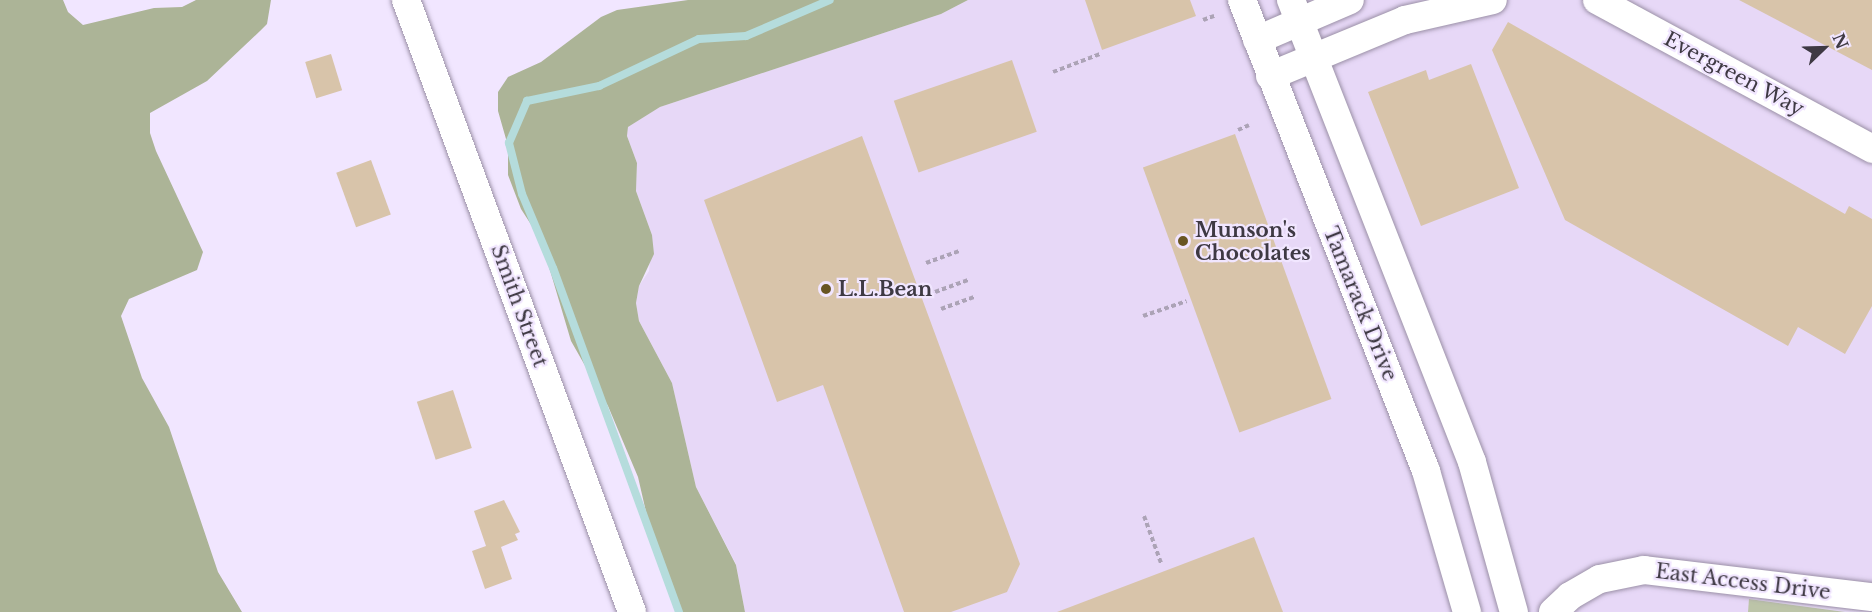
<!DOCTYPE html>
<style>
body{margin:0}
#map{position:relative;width:1872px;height:612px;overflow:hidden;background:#f1e6ff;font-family:"Libre Baskerville",serif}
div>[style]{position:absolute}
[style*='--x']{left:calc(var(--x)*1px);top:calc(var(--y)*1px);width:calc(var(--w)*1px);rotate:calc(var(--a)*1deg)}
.built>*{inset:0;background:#e7d8f7}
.green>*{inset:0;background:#bcc4a8}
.forest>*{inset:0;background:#acb497}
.stream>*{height:8px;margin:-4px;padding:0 4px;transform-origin:4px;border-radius:4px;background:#b5dcdc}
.building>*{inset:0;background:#d8c4aa;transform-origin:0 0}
.path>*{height:4px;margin-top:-2px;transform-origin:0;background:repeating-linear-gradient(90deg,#aca3b6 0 4.5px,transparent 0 7.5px)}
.roads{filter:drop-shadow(0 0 2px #9b90a7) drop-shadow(0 0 2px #9b90a7)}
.minor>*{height:28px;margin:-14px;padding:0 14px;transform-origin:14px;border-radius:14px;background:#fff}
.dots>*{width:16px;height:16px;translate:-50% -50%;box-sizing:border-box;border:3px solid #f1e6ff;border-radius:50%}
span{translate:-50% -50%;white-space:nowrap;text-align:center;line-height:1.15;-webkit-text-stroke:4.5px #f1e6ff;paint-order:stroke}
.street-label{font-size:20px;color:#3e3943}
.poi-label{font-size:20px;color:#3e3943;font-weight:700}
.left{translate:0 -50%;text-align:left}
.north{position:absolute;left:1794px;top:18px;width:60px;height:60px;-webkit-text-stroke:4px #f1e6ff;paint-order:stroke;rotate:67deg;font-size:16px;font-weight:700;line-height:24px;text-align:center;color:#3e3943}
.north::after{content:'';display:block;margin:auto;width:21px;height:27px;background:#3e3943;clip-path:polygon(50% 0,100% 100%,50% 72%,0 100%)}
</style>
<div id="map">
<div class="built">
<i style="clip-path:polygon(968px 0,1872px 0,1872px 612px,1750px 599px,1748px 612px,745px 612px,736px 564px,696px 487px,672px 383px,639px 321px,636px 303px,639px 286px,649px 271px,652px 235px,636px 191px,637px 163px,627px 136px,628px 127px,660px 107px,941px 14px)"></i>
</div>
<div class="green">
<i style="clip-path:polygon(1749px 599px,1845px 612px,1748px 612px)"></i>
</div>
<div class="forest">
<i style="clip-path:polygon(0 0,63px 0,68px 12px,83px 25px,154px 8px,182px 7px,196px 0,271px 0,267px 24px,260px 31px,207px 81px,150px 113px,150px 133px,156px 151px,203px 252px,197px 270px,129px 299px,121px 316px,142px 378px,169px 427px,218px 572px,242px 612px,0 612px)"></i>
<i style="clip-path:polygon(688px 0,968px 0,941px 14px,660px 107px,628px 127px,627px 136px,637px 163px,636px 191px,652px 235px,654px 254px,639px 286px,636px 303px,639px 321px,672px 383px,696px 487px,736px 565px,745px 612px,681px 612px,655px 551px,638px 477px,608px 406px,571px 341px,541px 240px,521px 209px,508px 175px,508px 146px,498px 111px,498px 92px,508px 77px,541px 62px,601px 17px,617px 10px)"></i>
</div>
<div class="stream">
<i style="--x:679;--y:612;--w:366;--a:-110.1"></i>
<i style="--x:553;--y:268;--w:80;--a:-112.7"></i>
<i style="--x:522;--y:194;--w:53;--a:-104.3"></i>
<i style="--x:509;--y:143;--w:46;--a:-66.8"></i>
<i style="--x:527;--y:101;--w:74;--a:-11.8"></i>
<i style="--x:599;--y:86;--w:110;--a:-25.2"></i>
<i style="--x:699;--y:39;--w:47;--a:-3.7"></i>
<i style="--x:746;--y:36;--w:91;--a:-23.2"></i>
</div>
<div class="building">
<i style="clip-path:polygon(1085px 0,1190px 0,1196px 16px,1102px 50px)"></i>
<i style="clip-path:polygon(1739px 0,1872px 0,1872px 70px)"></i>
<i style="clip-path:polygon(1508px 22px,1845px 214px,1849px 206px,1872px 219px,1872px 306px,1845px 354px,1798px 327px,1788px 346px,1565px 220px,1492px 50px)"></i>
<i style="left:331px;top:54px;width:38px;height:27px;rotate:73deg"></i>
<i style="left:1012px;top:60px;width:76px;height:125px;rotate:71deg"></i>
<i style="clip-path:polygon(1471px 64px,1519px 188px,1421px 226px,1368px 92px,1426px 70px,1429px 80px)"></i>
<i style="left:1235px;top:134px;width:282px;height:98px;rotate:70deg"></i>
<i style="clip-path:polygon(862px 136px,1020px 564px,1007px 592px,951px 612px,904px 612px,823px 385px,777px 402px,704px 200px)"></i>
<i style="left:371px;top:160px;width:58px;height:37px;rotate:70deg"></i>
<i style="left:453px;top:390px;width:61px;height:38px;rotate:72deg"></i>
<i style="clip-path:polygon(504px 500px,520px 532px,515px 534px,518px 540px,501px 547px,512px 579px,485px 589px,472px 551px,486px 546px,474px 511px)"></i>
<i style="clip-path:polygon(1254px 537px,1283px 612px,1057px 612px)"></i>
</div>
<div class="path">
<i style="--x:1203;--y:20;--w:12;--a:-20"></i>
<i style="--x:1053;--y:72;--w:50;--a:-21"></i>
<i style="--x:1238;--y:130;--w:12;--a:-24"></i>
<i style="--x:926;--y:263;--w:35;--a:-20"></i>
<i style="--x:935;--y:292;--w:37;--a:-20"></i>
<i style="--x:941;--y:309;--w:37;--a:-20"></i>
<i style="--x:1143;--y:316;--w:46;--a:-18.8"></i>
<i style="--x:1144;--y:516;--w:50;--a:70.1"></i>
</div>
<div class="roads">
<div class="minor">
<i style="--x:406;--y:0;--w:652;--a:69.73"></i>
<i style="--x:1242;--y:0;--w:506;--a:68.66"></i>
<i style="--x:1426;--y:471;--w:147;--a:73.8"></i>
<i style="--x:1291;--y:0;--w:496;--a:68.6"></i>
<i style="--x:1472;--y:462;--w:156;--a:74.4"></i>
<i style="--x:1597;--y:0;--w:313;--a:28.4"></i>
<i style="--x:1257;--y:40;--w:101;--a:-23.3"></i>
<i style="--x:1270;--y:76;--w:146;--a:-22.5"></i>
<i style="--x:1405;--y:20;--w:90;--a:-12.8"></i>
<i style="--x:1553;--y:612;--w:23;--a:-43"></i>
<i style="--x:1570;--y:596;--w:34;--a:-30"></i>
<i style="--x:1600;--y:579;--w:45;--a:-11.6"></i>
<i style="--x:1644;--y:570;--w:230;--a:6.8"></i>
</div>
</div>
<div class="dots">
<i style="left:1183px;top:241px;background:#685523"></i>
<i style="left:826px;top:289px;background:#685523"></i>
</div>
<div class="street-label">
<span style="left:1734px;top:74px;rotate:28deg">Evergreen Way</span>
<span style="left:1360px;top:304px;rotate:68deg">Tamarack Drive</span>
<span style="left:519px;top:306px;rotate:70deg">Smith Street</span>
<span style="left:1743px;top:582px;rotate:7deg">East Access Drive</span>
</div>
<div class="poi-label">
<span class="left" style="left:1195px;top:242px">Munson's<br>Chocolates</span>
<span class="left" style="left:838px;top:289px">L.L.Bean</span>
</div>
<div class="north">N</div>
</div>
